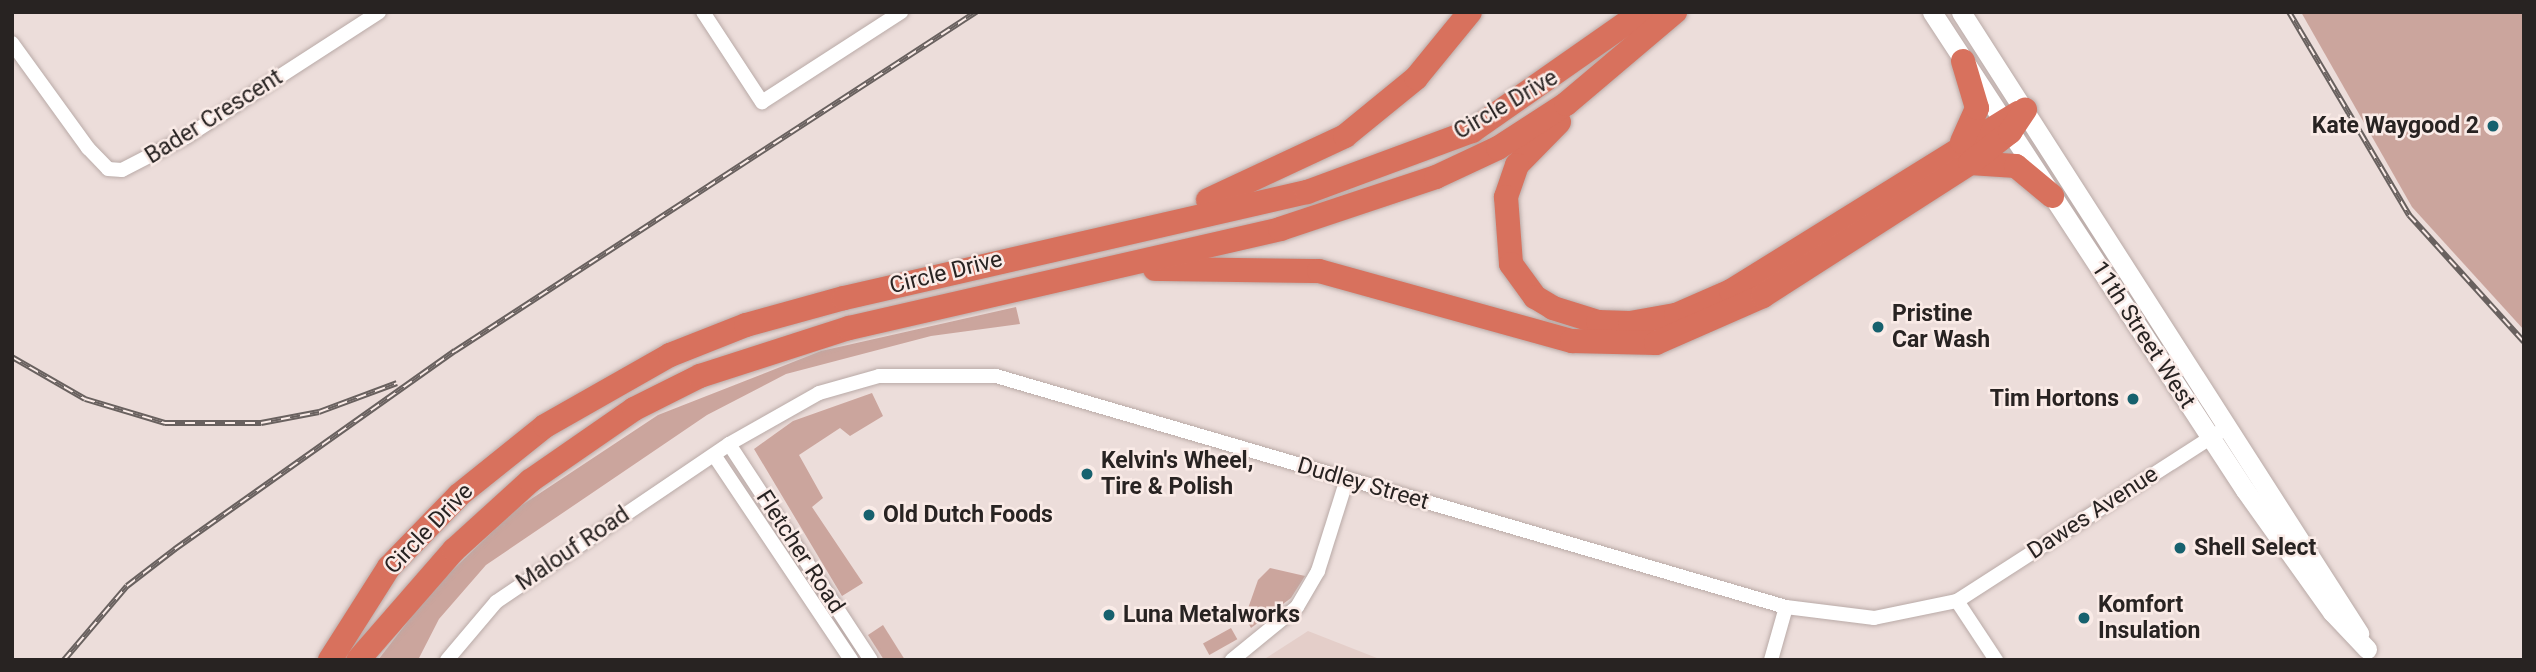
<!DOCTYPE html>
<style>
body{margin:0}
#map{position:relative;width:2536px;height:672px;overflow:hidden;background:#ecddda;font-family:Roboto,sans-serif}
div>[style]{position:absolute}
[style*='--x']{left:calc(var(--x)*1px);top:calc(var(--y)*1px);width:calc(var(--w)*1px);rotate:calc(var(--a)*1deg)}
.built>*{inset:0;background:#e4cec9}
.green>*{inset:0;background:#cba59d;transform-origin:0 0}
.roads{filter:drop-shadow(0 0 2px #b9aaa7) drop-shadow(0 0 2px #b9aaa7)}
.minor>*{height:14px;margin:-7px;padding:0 7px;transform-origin:7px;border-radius:7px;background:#fff}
.secondary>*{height:19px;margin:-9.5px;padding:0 9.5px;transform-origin:9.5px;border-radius:9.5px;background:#fff}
.motorway>*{height:24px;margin:-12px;padding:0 12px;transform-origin:12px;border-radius:12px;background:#d8715d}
.rail>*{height:6px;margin-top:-3px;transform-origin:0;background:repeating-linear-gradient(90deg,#faebe7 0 10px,#69615f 0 20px);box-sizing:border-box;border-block:2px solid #69615f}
.dots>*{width:19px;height:19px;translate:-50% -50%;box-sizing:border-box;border:4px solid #faebe7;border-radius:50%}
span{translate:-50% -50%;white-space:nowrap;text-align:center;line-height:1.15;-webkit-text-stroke:5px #faebe7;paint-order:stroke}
.street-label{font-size:23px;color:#282322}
.poi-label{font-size:23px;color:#282322;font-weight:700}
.right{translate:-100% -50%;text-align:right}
.left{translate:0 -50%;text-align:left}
.frame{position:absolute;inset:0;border:14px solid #282322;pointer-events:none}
</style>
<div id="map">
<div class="built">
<i style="clip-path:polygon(1308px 631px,1382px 660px,1263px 660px)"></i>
</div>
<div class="green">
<i style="clip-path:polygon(2301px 12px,2524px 12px,2524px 330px,2412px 207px)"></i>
<i style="clip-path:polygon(1016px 307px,1020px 324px,931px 336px,786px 374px,707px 415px,486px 565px,439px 619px,418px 660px,378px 660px,433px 589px,516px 509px,658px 415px,821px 351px)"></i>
<i style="clip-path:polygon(872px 393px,883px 416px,850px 436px,840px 428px,799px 455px,823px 498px,812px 507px,863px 583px,842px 596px,754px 449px,793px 421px)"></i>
<i style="clip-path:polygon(1270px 568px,1305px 576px,1291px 598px,1251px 628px,1245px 617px,1258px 580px)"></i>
<i style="clip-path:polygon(883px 625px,905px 660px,884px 660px,868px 635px)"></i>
<i style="left:1231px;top:628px;width:13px;height:32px;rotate:61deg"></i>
</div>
<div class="roads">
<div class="minor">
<i style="--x:703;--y:12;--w:108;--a:56.8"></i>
<i style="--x:762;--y:102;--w:166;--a:-32.9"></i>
<i style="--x:12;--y:43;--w:130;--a:54.1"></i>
<i style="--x:88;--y:148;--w:29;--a:46"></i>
<i style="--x:108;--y:169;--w:14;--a:4"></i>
<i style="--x:122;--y:170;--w:72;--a:-27.3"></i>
<i style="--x:186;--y:137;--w:230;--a:-32.9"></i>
<i style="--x:729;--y:444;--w:258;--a:56.7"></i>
<i style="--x:714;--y:455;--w:247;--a:56.2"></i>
<i style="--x:1957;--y:601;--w:71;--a:56.5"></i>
<i style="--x:447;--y:660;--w:76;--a:-49.8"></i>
<i style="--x:496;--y:602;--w:282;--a:-34.1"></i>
<i style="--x:729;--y:444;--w:103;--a:-29.5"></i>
<i style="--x:819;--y:393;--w:62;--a:-15.8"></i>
<i style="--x:879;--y:376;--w:117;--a:0"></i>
<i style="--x:996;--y:376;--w:823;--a:16.3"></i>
<i style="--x:1786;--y:607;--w:89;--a:7.1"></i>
<i style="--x:1874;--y:618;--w:85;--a:-11.6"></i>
<i style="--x:1957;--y:601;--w:323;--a:-32.8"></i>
<i style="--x:1232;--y:660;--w:84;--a:-39.2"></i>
<i style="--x:1297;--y:607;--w:42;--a:-59.7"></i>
<i style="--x:1318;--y:571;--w:96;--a:-72.5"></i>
<i style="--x:1771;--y:660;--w:55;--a:-74.2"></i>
</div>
<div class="secondary">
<i style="--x:1932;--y:12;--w:571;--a:56.78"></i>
<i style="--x:2245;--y:490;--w:150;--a:54.5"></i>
<i style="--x:2332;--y:612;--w:51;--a:46.6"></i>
<i style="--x:1961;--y:12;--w:738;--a:57.34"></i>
</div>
<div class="motorway">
<i style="--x:1559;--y:122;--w:60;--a:134.3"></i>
<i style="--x:1517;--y:165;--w:34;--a:109"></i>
<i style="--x:1506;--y:197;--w:67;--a:85.7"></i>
<i style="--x:1511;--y:264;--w:41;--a:54"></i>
<i style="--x:1535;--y:297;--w:21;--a:31"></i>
<i style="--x:1553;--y:308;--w:47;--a:17.3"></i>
<i style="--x:1598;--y:322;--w:32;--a:2"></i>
<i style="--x:1630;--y:323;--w:47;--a:-9.9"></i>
<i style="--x:1676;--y:315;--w:60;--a:-23.6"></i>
<i style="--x:1731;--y:291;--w:338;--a:-31.8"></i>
<i style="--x:1962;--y:142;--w:37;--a:-66"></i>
<i style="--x:1977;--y:108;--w:49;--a:-106.6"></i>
<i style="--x:1970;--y:163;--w:46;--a:3.7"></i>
<i style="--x:2016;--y:166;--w:47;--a:39.8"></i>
<i style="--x:1208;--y:200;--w:151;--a:-25"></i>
<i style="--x:1345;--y:136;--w:92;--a:-39.2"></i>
<i style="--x:1416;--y:78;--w:85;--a:-50.7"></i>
<i style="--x:1155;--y:269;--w:164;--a:0.7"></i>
<i style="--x:1319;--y:271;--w:263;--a:15.5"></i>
<i style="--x:1572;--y:341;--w:84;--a:1.4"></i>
<i style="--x:1656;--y:343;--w:117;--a:-23.7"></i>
<i style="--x:1763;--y:296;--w:246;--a:-32.7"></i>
<i style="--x:1970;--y:163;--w:51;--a:-37.8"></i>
<i style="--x:2010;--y:132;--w:27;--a:-56"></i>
<i style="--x:330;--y:660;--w:110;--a:-57.6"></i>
<i style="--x:389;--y:567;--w:100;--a:-45.8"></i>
<i style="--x:459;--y:495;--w:110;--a:-38.7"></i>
<i style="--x:545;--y:426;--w:144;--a:-29.6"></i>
<i style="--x:670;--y:355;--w:82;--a:-21.5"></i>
<i style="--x:746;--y:325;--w:102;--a:-15.4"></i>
<i style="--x:844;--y:298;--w:475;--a:-12.9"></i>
<i style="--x:1307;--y:192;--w:176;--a:-20.3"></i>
<i style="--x:1472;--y:131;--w:208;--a:-35"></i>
<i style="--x:358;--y:660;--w:146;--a:-48.9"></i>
<i style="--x:454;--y:550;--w:103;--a:-42.2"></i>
<i style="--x:530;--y:481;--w:126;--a:-34.7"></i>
<i style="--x:634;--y:409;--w:74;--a:-26.6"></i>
<i style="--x:700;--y:376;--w:157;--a:-17.9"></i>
<i style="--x:849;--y:328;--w:442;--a:-12.9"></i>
<i style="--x:1280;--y:229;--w:164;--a:-18.4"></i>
<i style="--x:1436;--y:177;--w:68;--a:-25.1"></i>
<i style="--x:1498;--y:148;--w:81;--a:-32.9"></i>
<i style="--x:1566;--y:104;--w:143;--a:-40.2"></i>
</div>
</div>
<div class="rail">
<i style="--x:2289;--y:12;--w:236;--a:59.4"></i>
<i style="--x:2409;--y:215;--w:171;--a:47.8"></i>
<i style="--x:12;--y:357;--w:84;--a:29.9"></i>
<i style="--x:85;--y:399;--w:84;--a:16.7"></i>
<i style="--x:165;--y:423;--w:96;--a:0"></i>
<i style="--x:261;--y:423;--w:59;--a:-10.7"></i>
<i style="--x:319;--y:412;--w:83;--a:-20.4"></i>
<i style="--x:64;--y:660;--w:97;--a:-49.6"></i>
<i style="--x:127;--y:586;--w:61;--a:-37.6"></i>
<i style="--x:175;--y:549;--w:343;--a:-35.3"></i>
<i style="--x:455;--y:351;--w:622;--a:-33.05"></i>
</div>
<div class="dots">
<i style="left:2493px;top:126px;background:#17616e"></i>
<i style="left:1878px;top:327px;background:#17616e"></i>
<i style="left:2133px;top:399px;background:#17616e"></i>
<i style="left:1087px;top:474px;background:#17616e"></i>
<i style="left:869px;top:515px;background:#17616e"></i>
<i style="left:2180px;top:548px;background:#17616e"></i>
<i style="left:1109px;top:615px;background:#17616e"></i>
<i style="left:2084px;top:618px;background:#17616e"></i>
</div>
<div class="street-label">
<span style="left:1506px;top:105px;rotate:-30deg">Circle Drive</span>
<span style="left:214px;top:117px;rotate:-32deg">Bader Crescent</span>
<span style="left:946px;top:273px;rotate:-14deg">Circle Drive</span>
<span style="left:2143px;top:335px;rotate:57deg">11th Street West</span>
<span style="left:1363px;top:484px;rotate:16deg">Dudley Street</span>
<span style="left:2093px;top:513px;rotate:-33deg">Dawes Avenue</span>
<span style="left:429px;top:529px;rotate:-46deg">Circle Drive</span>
<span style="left:573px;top:549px;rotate:-34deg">Malouf Road</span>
<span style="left:800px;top:552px;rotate:57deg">Fletcher Road</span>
</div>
<div class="poi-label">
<span class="right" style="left:2479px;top:126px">Kate Waygood 2</span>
<span class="left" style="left:1892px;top:327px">Pristine<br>Car Wash</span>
<span class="right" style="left:2119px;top:399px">Tim Hortons</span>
<span class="left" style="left:1101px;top:474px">Kelvin's Wheel,<br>Tire &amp; Polish</span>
<span class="left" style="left:883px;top:515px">Old Dutch Foods</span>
<span class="left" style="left:2194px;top:548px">Shell Select</span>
<span class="left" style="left:2098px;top:618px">Komfort<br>Insulation</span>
<span class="left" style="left:1123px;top:615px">Luna Metalworks</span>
</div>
<div class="frame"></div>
</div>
